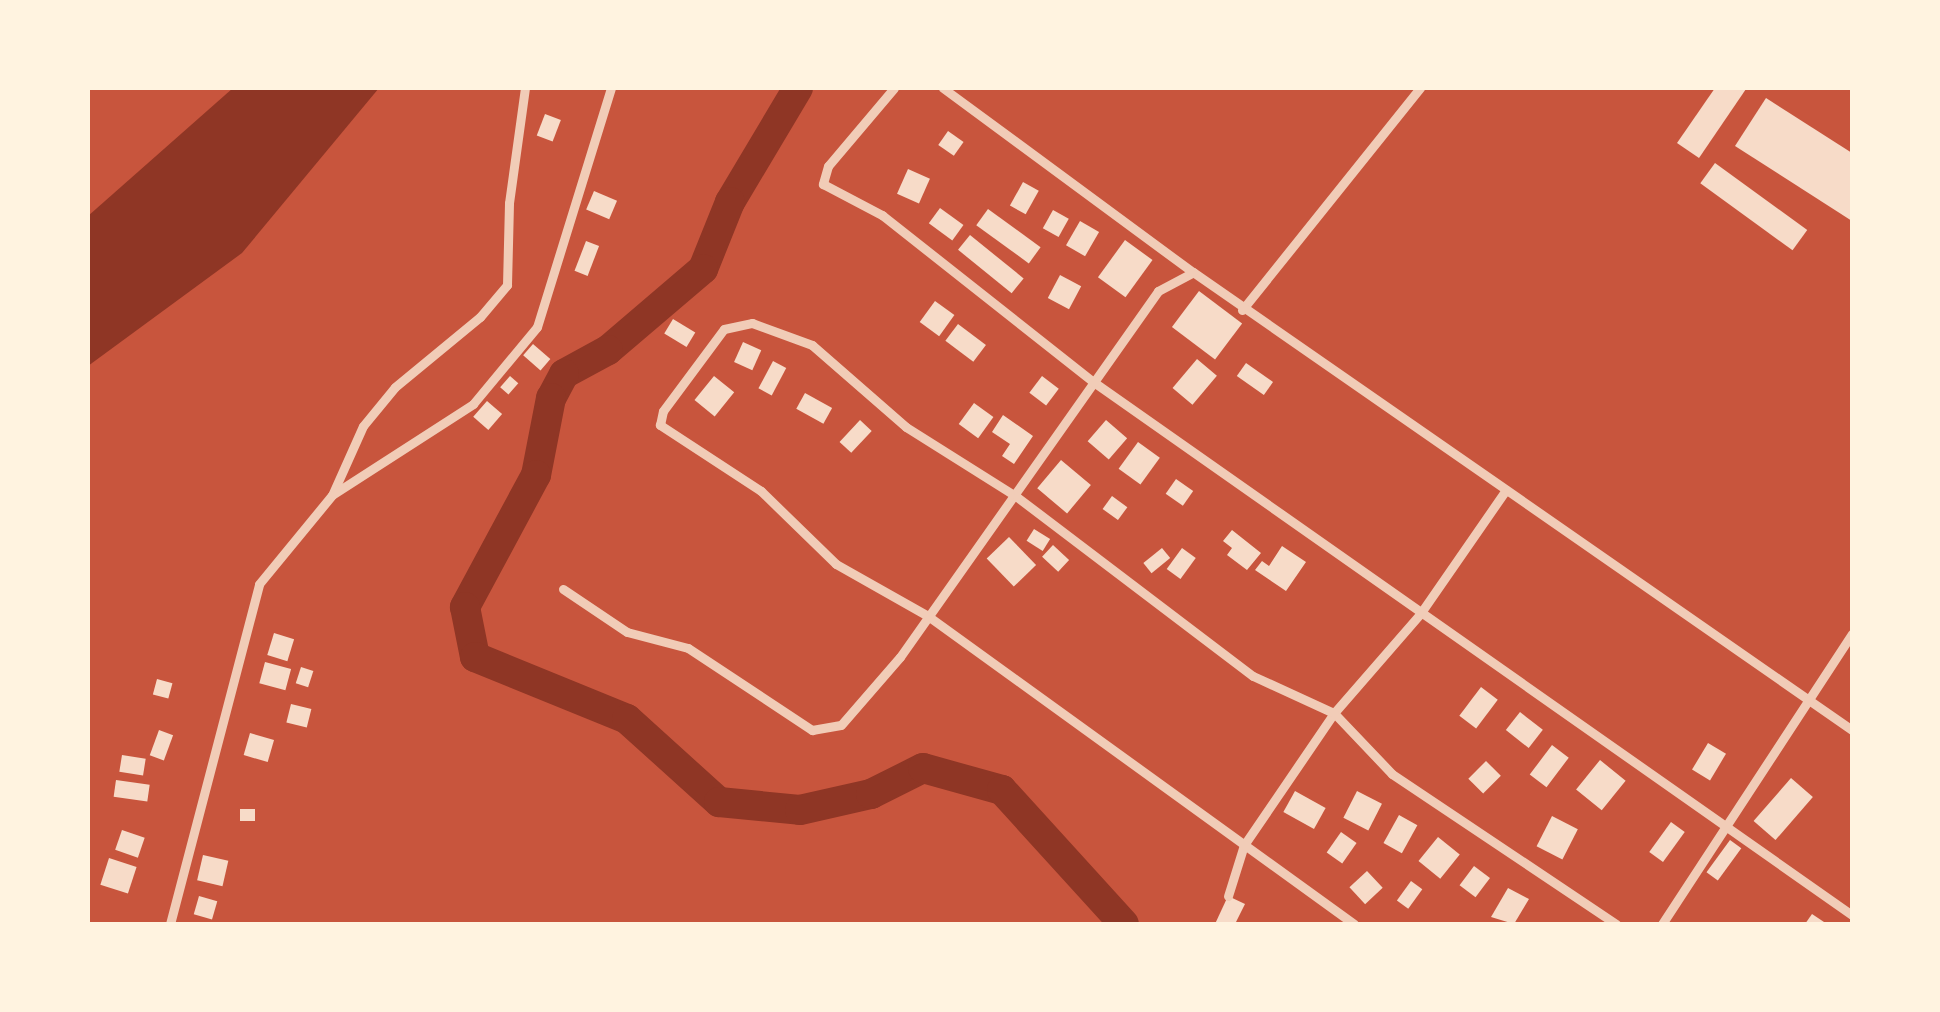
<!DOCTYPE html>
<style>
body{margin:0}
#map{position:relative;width:1940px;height:1012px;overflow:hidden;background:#c8553d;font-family:Bitter,serif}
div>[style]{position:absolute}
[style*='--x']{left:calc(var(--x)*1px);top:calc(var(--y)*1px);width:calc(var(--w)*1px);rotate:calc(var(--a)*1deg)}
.water>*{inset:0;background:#8f3625}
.river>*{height:30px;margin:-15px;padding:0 15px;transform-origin:15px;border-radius:15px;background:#8f3625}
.building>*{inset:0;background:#f7dbc8;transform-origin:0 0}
.minor>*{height:9px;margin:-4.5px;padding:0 4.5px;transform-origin:4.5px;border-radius:4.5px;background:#f1ccb7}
span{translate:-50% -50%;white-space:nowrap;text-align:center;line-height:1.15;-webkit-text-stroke:10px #fff3e0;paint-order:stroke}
.frame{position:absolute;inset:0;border:90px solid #fff3e0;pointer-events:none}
</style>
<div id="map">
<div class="water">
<i style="clip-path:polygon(233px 88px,379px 88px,242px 253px,88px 366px,88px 216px)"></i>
</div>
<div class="river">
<i style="--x:798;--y:88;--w:133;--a:120.8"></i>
<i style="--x:730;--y:202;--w:72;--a:111.9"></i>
<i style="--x:703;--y:269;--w:125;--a:139.5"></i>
<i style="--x:608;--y:350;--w:50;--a:151.4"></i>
<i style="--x:564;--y:374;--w:27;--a:118"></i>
<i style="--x:551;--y:398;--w:78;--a:101"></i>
<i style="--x:536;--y:475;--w:150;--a:118.3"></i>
<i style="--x:465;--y:607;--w:51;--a:78.7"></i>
<i style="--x:475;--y:657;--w:164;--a:22.2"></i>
<i style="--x:627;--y:719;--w:124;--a:42.1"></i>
<i style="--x:719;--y:802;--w:81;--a:5.6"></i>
<i style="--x:800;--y:810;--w:73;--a:-12.7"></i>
<i style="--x:871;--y:794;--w:58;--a:-26.6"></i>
<i style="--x:923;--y:768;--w:82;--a:15.6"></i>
<i style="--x:1002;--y:790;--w:181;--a:47.7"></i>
</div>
<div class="building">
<i style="clip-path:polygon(1715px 88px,1746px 89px,1699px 158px,1677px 143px)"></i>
<i style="clip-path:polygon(1766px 98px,1852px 153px,1852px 221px,1735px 146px)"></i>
<i style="left:545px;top:114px;width:17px;height:23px;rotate:21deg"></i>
<i style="left:948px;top:131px;width:19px;height:17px;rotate:35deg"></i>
<i style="left:1715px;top:163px;width:114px;height:25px;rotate:36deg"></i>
<i style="left:908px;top:169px;width:24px;height:27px;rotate:24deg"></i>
<i style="left:1023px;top:182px;width:18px;height:27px;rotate:29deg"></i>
<i style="left:594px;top:191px;width:25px;height:20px;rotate:23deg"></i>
<i style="left:940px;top:208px;width:29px;height:19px;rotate:36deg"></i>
<i style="left:988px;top:209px;width:65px;height:20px;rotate:36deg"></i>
<i style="left:1053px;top:210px;width:18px;height:21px;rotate:29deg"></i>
<i style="left:1080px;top:221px;width:22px;height:28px;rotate:30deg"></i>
<i style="left:970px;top:235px;width:69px;height:19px;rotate:39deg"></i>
<i style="left:1125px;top:240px;width:34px;height:46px;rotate:36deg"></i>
<i style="left:586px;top:241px;width:14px;height:32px;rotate:21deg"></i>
<i style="left:1060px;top:275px;width:24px;height:26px;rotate:28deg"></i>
<i style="left:1199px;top:291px;width:54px;height:45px;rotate:37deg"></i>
<i style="left:935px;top:301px;width:24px;height:26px;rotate:36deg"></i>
<i style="left:673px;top:319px;width:26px;height:17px;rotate:31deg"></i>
<i style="left:958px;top:324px;width:35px;height:21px;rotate:37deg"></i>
<i style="left:743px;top:342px;width:20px;height:22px;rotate:24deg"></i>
<i style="left:533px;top:344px;width:23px;height:15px;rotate:41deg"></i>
<i style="left:1197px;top:359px;width:26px;height:38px;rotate:40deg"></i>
<i style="left:773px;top:361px;width:15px;height:31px;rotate:28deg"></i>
<i style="left:1246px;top:363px;width:33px;height:16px;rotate:35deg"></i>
<i style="left:510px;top:376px;width:11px;height:15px;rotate:41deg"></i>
<i style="left:714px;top:376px;width:26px;height:31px;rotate:39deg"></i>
<i style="left:1042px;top:376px;width:21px;height:21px;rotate:37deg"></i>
<i style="left:805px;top:393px;width:31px;height:18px;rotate:29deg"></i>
<i style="left:487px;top:401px;width:20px;height:21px;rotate:41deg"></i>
<i style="left:974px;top:403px;width:24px;height:26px;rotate:36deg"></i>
<i style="clip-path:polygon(1003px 415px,1033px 436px,1014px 464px,1002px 456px,1010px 444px,992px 432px)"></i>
<i style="left:860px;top:420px;width:16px;height:30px;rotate:43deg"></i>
<i style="left:1106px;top:420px;width:28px;height:28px;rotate:41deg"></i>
<i style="left:1138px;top:442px;width:27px;height:33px;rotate:36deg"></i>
<i style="left:1061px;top:460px;width:39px;height:37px;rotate:40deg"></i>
<i style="left:1176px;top:479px;width:21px;height:18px;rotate:35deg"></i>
<i style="left:1112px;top:496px;width:19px;height:16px;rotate:36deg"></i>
<i style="left:1034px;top:529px;width:19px;height:14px;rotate:32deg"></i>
<i style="clip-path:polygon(1232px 530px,1261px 553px,1247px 570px,1227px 555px,1232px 548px,1223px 541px)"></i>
<i style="left:1009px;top:537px;width:39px;height:31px;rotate:46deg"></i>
<i style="left:1053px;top:545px;width:22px;height:16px;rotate:43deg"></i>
<i style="clip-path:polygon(1282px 546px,1306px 562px,1286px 591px,1255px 570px,1262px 561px,1269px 566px)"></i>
<i style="left:1162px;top:548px;width:13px;height:24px;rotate:51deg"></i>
<i style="left:1182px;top:548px;width:17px;height:26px;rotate:36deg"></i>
<i style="left:274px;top:633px;width:21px;height:23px;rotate:17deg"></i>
<i style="left:265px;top:662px;width:27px;height:22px;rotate:15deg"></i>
<i style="left:301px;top:667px;width:13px;height:17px;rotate:18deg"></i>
<i style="left:157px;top:679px;width:16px;height:16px;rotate:15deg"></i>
<i style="left:1481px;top:687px;width:21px;height:36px;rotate:37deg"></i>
<i style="left:291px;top:704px;width:21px;height:19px;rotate:14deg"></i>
<i style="left:1520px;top:712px;width:29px;height:23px;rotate:38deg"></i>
<i style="left:159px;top:730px;width:15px;height:27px;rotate:20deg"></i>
<i style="left:250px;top:733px;width:25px;height:23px;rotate:16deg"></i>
<i style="left:1708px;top:743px;width:21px;height:31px;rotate:31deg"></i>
<i style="left:1552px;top:745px;width:21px;height:37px;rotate:37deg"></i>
<i style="left:122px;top:755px;width:24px;height:17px;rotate:9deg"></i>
<i style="left:1600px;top:760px;width:33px;height:38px;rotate:39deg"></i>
<i style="left:1486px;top:761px;width:21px;height:25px;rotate:45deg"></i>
<i style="left:1791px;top:778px;width:29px;height:57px;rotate:41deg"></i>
<i style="left:116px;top:780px;width:34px;height:17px;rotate:8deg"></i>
<i style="left:1295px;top:791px;width:35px;height:24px;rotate:29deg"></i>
<i style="left:1357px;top:791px;width:28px;height:30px;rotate:27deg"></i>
<i style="left:240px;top:809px;width:15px;height:12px"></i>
<i style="left:1399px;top:815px;width:21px;height:32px;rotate:29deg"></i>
<i style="left:1552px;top:816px;width:29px;height:34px;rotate:27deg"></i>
<i style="left:1671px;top:822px;width:17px;height:37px;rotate:36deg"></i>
<i style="left:122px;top:830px;width:24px;height:21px;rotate:19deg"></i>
<i style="left:1341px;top:832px;width:19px;height:25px;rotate:35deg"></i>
<i style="left:1438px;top:837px;width:28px;height:31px;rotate:39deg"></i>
<i style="left:1730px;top:840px;width:14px;height:40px;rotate:36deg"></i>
<i style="left:203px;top:855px;width:26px;height:26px;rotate:13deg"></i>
<i style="left:109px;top:858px;width:29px;height:28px;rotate:18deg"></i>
<i style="left:1474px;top:866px;width:20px;height:24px;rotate:37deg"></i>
<i style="left:1367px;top:871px;width:23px;height:24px;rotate:47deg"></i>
<i style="left:1411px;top:881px;width:14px;height:24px;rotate:36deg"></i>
<i style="clip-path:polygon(1508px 888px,1529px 899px,1514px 924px,1491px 917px)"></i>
<i style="left:199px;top:896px;width:19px;height:19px;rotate:16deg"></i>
<i style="clip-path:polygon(1228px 896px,1245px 904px,1235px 924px,1215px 924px)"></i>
<i style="clip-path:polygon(1812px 914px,1827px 924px,1805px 924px)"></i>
</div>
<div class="minor">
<i style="--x:894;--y:88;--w:102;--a:130.2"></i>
<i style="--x:828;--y:166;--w:19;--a:106"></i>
<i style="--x:823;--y:184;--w:67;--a:27.7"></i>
<i style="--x:882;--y:215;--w:271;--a:38.3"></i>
<i style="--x:1095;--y:383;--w:925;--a:35.1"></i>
<i style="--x:943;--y:88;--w:310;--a:36.4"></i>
<i style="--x:1242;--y:310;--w:285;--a:-51.3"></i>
<i style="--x:333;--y:493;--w:73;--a:-65.9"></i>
<i style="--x:363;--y:426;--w:50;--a:-50.6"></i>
<i style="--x:395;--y:387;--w:110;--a:-39.5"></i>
<i style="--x:480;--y:317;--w:42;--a:-49.8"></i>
<i style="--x:507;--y:285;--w:82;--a:-88.6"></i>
<i style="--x:509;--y:203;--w:116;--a:-82.1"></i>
<i style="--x:563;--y:589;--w:77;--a:33.9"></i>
<i style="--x:627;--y:632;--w:63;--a:14.7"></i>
<i style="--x:688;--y:648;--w:149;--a:33.5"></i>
<i style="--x:812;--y:730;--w:29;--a:-10"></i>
<i style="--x:841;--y:725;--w:90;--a:-49.1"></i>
<i style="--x:900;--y:657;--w:448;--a:-54.8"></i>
<i style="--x:1158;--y:291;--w:40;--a:-28"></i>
<i style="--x:1193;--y:272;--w:803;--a:34.8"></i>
<i style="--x:1228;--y:896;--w:53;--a:-72.6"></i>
<i style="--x:1244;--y:845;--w:160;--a:-55.7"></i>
<i style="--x:1334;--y:713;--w:131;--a:-49"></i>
<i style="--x:1420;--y:614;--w:151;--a:-55.3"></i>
<i style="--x:170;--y:924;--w:351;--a:-75.3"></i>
<i style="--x:259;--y:584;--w:115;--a:-50.6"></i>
<i style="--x:332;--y:495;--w:168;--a:-32.8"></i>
<i style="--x:473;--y:404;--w:100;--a:-50.3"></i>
<i style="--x:537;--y:327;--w:250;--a:-72.8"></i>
<i style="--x:1354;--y:924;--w:526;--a:-144.13"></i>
<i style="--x:928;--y:616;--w:106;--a:-150.5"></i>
<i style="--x:836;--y:564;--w:105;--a:-135.8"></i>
<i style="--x:761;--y:491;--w:121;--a:-146.8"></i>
<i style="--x:660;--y:425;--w:14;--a:-78"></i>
<i style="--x:663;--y:411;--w:102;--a:-53.4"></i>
<i style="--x:724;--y:329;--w:29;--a:-12"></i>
<i style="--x:752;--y:323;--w:64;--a:20.1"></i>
<i style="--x:812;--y:345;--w:125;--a:41.1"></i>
<i style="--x:906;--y:427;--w:131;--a:32.2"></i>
<i style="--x:1017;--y:497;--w:296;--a:37.2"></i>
<i style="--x:1253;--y:676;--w:89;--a:24.6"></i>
<i style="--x:1334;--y:713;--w:84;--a:46.4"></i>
<i style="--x:1392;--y:774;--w:270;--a:33.8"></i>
<i style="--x:1662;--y:924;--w:347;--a:-56.8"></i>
</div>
<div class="frame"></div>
</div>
